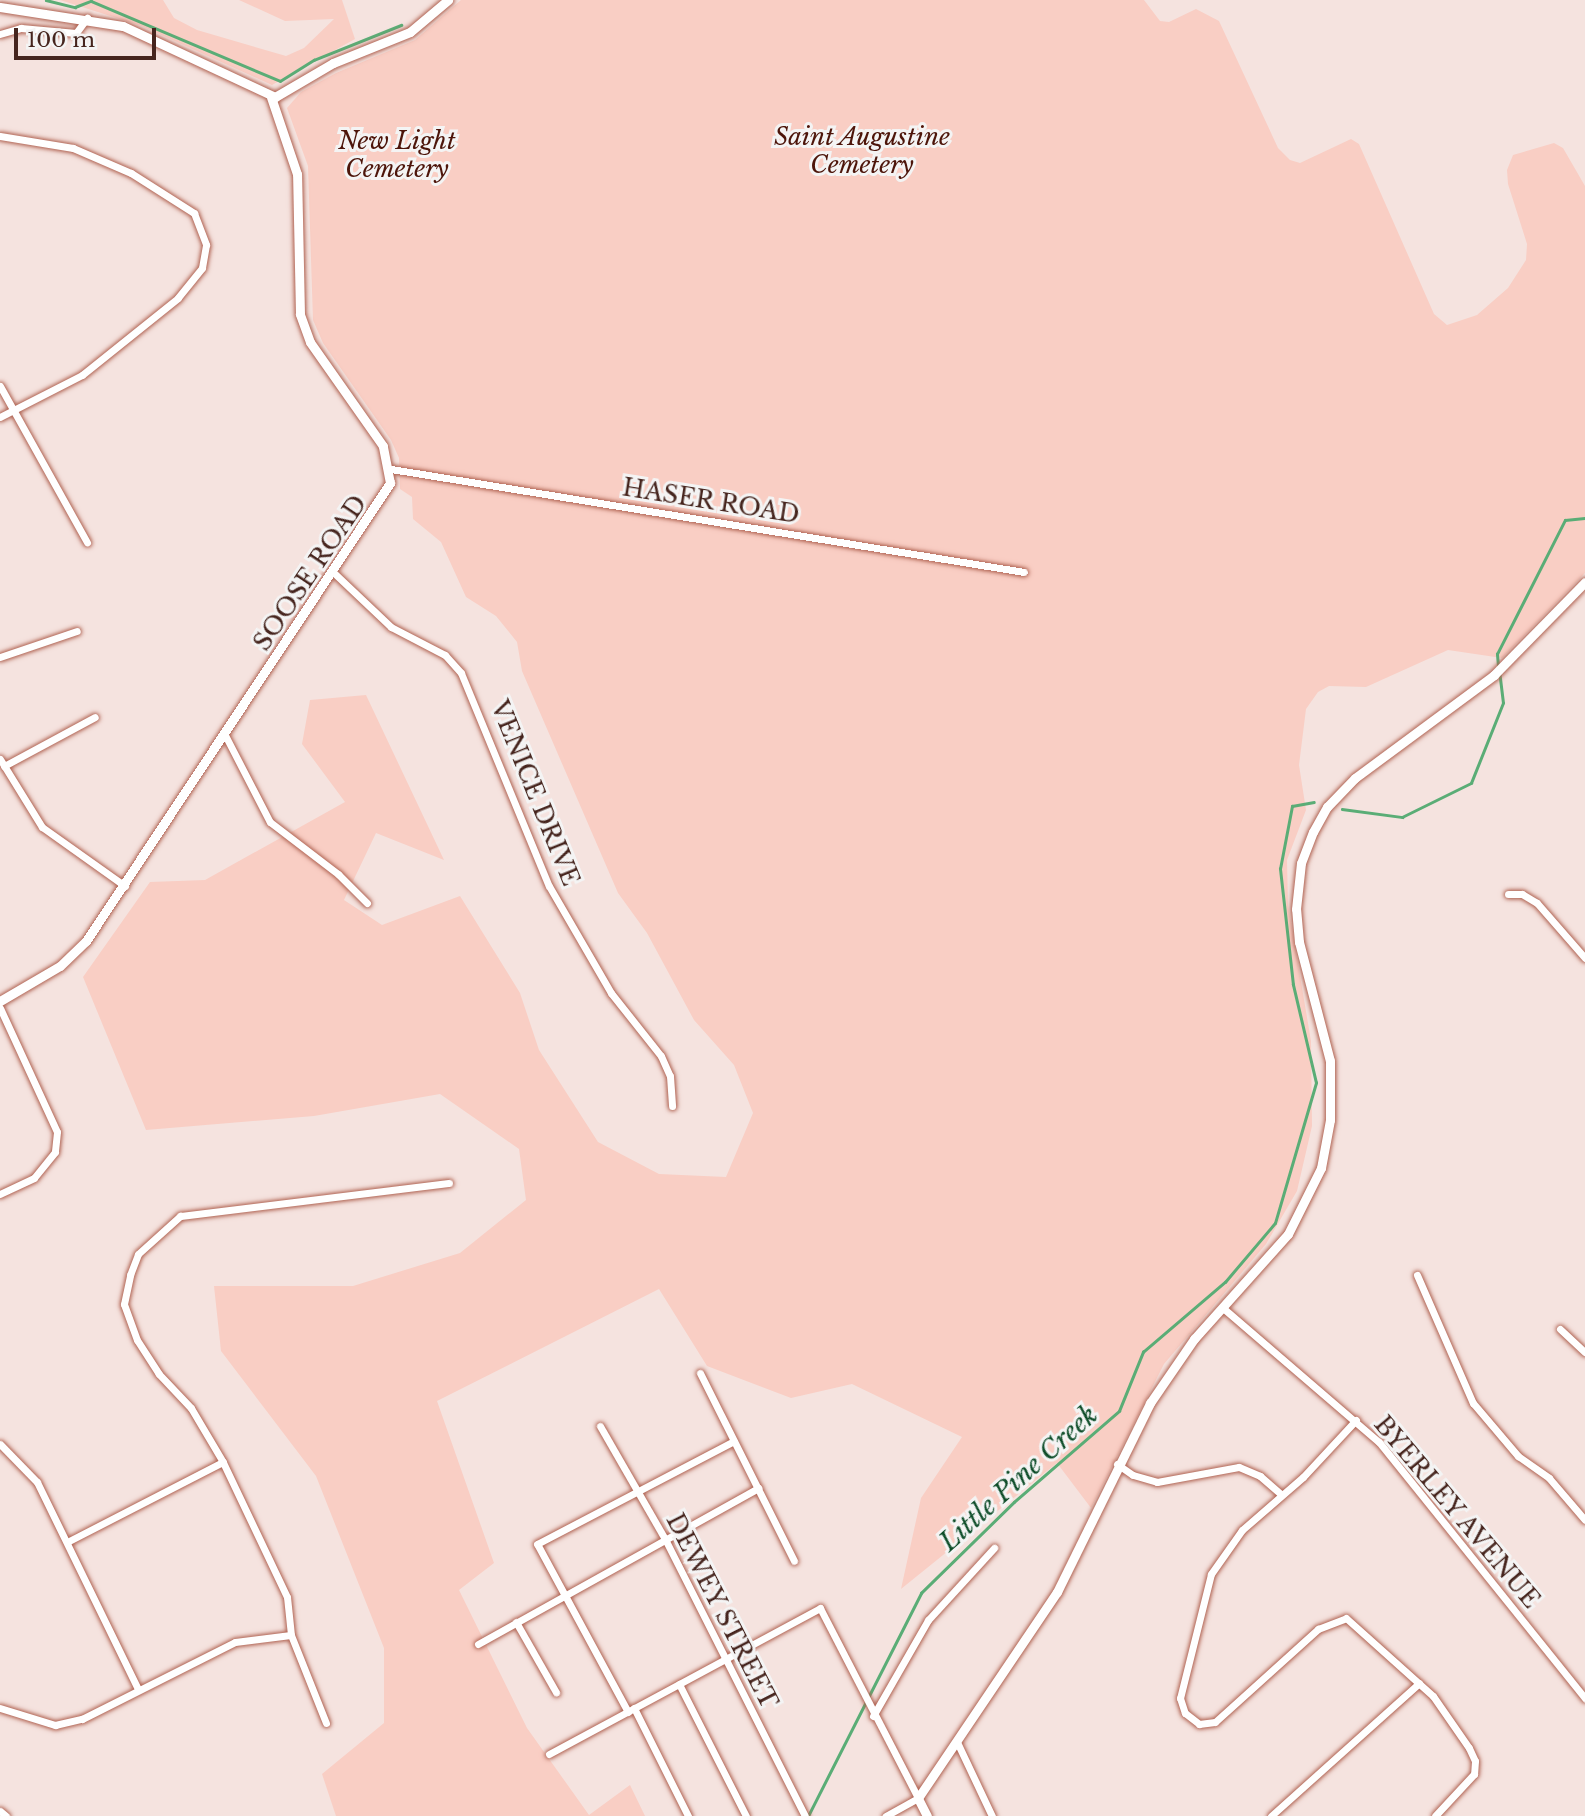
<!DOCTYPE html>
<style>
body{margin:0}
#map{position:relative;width:1585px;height:1816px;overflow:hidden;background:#f5e3df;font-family:"Libre Baskerville",serif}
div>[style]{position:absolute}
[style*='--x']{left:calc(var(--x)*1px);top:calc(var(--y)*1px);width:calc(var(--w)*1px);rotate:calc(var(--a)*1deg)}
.green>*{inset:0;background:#f9cec4}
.stream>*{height:2.5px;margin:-1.25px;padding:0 1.25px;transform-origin:1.25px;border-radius:1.25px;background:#5aad76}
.roads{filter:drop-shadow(0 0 2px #b06352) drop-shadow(0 0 2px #b06352)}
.minor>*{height:7px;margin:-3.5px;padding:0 3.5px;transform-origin:3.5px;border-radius:3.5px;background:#fff}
.tertiary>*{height:9px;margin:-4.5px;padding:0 4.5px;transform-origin:4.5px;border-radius:4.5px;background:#fff}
span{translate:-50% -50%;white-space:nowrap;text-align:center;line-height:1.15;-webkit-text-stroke:6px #f4f4f4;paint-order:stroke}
.park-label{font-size:24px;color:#4d150a;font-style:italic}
.street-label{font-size:24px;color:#46251e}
.water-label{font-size:26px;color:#0e4d29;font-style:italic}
.scale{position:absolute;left:14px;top:28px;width:142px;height:32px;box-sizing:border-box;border:4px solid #46251e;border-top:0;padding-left:9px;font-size:21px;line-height:24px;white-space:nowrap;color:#46251e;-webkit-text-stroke:5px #f4f4f4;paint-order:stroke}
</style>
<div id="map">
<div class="green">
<i style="clip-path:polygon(60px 0,163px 0,174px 18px,197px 30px,286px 56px,304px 48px,334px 19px,285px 21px,239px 0,342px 0,355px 39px,272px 85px,142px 26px)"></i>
<i style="clip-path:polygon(461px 0,1144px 0,1160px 21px,1169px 22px,1196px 9px,1219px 21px,1278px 148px,1290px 160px,1300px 163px,1351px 139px,1359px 144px,1434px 314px,1447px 325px,1477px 315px,1508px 288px,1526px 260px,1527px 244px,1508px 184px,1507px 170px,1513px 155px,1554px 143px,1563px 148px,1585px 186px,1585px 573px,1502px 658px,1448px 650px,1366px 687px,1329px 686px,1318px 692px,1306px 709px,1299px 765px,1306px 810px,1287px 860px,1288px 905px,1311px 1041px,1312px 1126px,1297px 1191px,1266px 1244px,1164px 1364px,1091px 1508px,1057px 1463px,901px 1589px,921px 1498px,962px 1437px,852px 1384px,791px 1398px,707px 1366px,659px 1289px,437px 1401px,494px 1563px,459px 1590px,527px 1728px,589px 1815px,630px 1785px,645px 1816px,336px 1816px,322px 1774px,384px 1723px,384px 1648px,316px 1476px,221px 1351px,214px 1286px,353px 1286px,460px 1253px,526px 1200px,519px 1149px,440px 1094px,314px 1116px,146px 1130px,83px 977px,150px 882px,205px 880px,345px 802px,302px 744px,310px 700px,366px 695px,444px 860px,376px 833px,344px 900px,382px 925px,460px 896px,520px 993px,539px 1050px,598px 1142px,659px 1174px,726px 1177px,753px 1113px,734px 1065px,694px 1020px,647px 933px,618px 893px,522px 671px,517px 642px,496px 616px,466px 597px,441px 542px,413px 519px,412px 497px,400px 489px,399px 458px,391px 440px,323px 343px,313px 320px,308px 166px,287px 108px,301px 92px,336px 73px,415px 40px)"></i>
</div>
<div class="stream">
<i style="--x:46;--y:0;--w:30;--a:14"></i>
<i style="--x:75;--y:7;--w:17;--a:-21"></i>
<i style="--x:91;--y:1;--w:205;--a:22.9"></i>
<i style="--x:280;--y:81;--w:40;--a:-32"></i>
<i style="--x:314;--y:60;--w:94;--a:-21.9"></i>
<i style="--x:1498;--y:666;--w:12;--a:-95"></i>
<i style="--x:1497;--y:654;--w:150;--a:-63.1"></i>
<i style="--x:1565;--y:520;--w:20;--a:-6"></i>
<i style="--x:1342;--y:809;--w:61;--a:7.6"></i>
<i style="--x:1402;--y:817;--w:77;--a:-26.2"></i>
<i style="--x:1471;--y:783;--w:86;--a:-68.2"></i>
<i style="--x:1503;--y:703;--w:31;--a:-97"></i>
<i style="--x:808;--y:1816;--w:250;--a:-63.1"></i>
<i style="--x:921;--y:1593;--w:130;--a:-44.4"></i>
<i style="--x:1014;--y:1502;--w:139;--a:-40.9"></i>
<i style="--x:1119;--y:1411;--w:64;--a:-67.9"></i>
<i style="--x:1143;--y:1352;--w:108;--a:-40.5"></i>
<i style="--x:1225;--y:1282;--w:77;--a:-49.7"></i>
<i style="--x:1275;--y:1223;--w:146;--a:-73.7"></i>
<i style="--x:1316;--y:1083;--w:101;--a:-103.2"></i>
<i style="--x:1293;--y:985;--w:117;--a:-96.4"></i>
<i style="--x:1280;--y:869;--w:64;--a:-79.2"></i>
<i style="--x:1292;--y:806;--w:22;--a:-10"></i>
</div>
<div class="roads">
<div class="minor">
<i style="--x:0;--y:34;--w:22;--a:-16"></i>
<i style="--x:21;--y:28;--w:55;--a:5.2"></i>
<i style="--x:76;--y:33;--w:19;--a:-54"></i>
<i style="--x:0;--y:136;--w:74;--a:9.3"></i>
<i style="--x:73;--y:148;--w:63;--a:23.3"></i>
<i style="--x:131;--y:173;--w:75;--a:32.4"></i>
<i style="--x:194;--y:213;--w:34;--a:69"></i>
<i style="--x:206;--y:245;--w:23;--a:100"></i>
<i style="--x:202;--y:268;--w:38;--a:129"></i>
<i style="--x:178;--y:298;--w:123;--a:141.3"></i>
<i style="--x:82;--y:375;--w:92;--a:152.9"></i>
<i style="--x:0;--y:386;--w:179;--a:60.9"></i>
<i style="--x:391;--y:469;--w:641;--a:9.24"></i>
<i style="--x:333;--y:572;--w:80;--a:43.5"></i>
<i style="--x:391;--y:627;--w:61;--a:27.4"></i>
<i style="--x:445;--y:655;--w:24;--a:48"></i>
<i style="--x:461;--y:673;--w:230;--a:67.6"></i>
<i style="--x:549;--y:886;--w:124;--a:59.9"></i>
<i style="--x:611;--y:993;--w:80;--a:51.6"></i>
<i style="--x:661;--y:1056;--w:22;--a:66"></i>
<i style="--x:670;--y:1076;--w:30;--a:86"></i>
<i style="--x:0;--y:657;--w:81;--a:-18.7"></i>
<i style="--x:225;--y:735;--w:98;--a:62.7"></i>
<i style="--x:270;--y:822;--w:86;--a:37.4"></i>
<i style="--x:338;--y:874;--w:41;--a:45"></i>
<i style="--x:0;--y:759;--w:80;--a:58.3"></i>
<i style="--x:42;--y:827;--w:102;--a:35.4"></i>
<i style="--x:4;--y:766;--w:103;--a:-28.3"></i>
<i style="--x:1508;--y:894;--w:14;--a:0"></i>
<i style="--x:1522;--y:894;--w:17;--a:31"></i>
<i style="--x:1537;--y:903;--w:73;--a:48.9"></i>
<i style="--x:0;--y:1008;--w:136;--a:65.3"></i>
<i style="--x:57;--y:1132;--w:20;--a:96"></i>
<i style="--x:55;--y:1152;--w:33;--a:129"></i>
<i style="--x:34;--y:1178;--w:38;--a:155"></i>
<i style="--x:1417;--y:1275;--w:140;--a:66.4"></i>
<i style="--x:1473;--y:1403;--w:70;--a:49.7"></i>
<i style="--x:1518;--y:1456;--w:38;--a:35"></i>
<i style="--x:1549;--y:1478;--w:55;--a:49.4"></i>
<i style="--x:1223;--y:1308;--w:206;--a:40.7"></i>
<i style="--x:1379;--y:1442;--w:329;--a:51.2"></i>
<i style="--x:1560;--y:1329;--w:34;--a:43"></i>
<i style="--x:700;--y:1373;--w:210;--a:63.4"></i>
<i style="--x:1356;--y:1420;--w:78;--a:132.9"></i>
<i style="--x:1303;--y:1477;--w:81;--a:139"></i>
<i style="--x:1242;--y:1530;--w:54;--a:125.2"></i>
<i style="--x:1211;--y:1574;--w:128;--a:104"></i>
<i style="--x:1180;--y:1698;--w:16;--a:72"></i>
<i style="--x:1185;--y:1713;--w:18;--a:38"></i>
<i style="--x:1199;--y:1724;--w:16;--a:-7"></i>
<i style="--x:1215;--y:1722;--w:139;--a:-42.1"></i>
<i style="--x:1318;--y:1629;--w:30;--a:-21"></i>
<i style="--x:1346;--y:1618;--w:117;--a:41.9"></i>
<i style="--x:1433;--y:1696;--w:63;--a:55.3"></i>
<i style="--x:1469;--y:1748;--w:14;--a:65"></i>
<i style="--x:1475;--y:1761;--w:13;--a:94"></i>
<i style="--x:1474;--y:1774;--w:57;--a:132.9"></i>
<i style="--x:600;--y:1426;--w:130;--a:60.1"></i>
<i style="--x:665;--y:1539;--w:310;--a:63.2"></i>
<i style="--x:0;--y:1444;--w:53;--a:45.8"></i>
<i style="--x:37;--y:1482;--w:230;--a:64"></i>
<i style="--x:1117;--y:1464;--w:19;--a:35"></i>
<i style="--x:1133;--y:1475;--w:25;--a:16"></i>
<i style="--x:1157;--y:1482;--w:83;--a:-10.4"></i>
<i style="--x:1239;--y:1467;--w:23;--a:23"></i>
<i style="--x:1260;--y:1476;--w:28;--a:41"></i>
<i style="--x:69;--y:1541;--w:173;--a:-27.2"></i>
<i style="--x:516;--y:1622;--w:81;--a:60.3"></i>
<i style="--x:478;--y:1644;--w:321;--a:-29.1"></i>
<i style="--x:679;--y:1684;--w:148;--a:63.1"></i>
<i style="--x:0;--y:1708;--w:58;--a:17.2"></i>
<i style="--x:55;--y:1725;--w:28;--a:-13"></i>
<i style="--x:82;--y:1719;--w:171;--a:-26.7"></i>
<i style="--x:235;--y:1642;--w:56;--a:-7.1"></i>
<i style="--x:634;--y:1708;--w:121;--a:63.4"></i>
<i style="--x:628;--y:1712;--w:191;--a:-118.4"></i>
<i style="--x:537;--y:1544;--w:222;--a:-27.6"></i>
<i style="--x:873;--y:1716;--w:111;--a:-60.2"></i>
<i style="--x:928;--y:1620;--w:98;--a:-47.5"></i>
<i style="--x:326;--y:1723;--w:95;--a:-111.7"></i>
<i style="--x:291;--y:1635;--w:38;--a:-96"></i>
<i style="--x:287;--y:1597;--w:149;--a:-115.4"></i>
<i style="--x:223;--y:1462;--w:63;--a:-120.7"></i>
<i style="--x:191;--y:1408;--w:47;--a:-133.3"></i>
<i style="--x:159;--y:1374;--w:40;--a:-122.9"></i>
<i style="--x:137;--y:1340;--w:38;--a:-110"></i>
<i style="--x:124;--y:1304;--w:30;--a:-78"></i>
<i style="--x:130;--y:1275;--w:22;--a:-69"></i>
<i style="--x:138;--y:1254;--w:57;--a:-42.1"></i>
<i style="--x:180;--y:1216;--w:271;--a:-7"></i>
<i style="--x:957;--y:1742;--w:82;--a:64.7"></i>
<i style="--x:549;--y:1754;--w:308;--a:-28.3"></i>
<i style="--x:820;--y:1608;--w:214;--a:62.7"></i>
<i style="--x:918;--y:1798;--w:37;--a:151"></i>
<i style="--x:0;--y:1811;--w:8;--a:40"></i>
<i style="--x:1271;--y:1816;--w:199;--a:-41.9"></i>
</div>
<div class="tertiary">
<i style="--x:0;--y:7;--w:124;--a:8.8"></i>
<i style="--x:123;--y:26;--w:168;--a:25"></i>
<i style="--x:275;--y:97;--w:67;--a:-30.4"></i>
<i style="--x:333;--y:63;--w:83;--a:-21.9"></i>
<i style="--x:410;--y:32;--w:50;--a:-40.1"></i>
<i style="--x:0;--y:1001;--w:69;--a:-30.3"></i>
<i style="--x:60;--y:966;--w:36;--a:-44"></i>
<i style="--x:86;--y:941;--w:550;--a:-56.43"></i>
<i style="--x:390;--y:483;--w:38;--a:-101"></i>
<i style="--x:383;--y:446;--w:127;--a:-125.1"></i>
<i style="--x:310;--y:342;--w:30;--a:-110"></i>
<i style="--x:300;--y:314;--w:140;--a:-91.2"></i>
<i style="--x:297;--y:174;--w:81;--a:-108.7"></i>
<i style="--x:927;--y:1816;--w:20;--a:-117"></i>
<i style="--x:918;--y:1798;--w:249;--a:-56"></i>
<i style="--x:1057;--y:1592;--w:211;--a:-63.8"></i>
<i style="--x:1150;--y:1403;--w:78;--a:-55.5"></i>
<i style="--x:1194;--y:1339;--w:141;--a:-48.2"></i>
<i style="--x:1288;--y:1234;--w:74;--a:-63.4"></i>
<i style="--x:1321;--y:1168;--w:49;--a:-79.4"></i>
<i style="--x:1330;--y:1120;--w:59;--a:-90"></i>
<i style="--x:1330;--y:1061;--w:123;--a:-104.6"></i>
<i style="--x:1299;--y:942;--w:33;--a:-95"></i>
<i style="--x:1296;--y:909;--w:46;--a:-83.8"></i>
<i style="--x:1301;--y:863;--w:33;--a:-69"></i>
<i style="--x:1313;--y:832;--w:29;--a:-61"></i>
<i style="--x:1327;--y:807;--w:40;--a:-46"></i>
<i style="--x:1355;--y:778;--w:173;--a:-36.5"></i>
<i style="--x:1494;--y:675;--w:130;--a:-45.6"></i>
</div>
</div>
<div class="park-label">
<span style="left:862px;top:151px">Saint Augustine<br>Cemetery</span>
<span style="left:397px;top:155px">New Light<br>Cemetery</span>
</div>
<div class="street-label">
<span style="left:711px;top:501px;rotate:9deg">HASER ROAD</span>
<span style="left:310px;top:573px;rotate:-56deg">SOOSE ROAD</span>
<span style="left:535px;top:793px;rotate:68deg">VENICE DRIVE</span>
<span style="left:1457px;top:1512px;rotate:50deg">BYERLEY AVENUE</span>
<span style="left:722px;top:1611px;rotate:63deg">DEWEY STREET</span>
</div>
<div class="water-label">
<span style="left:1019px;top:1479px;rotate:-42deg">Little Pine Creek</span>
</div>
<div class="scale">100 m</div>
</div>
